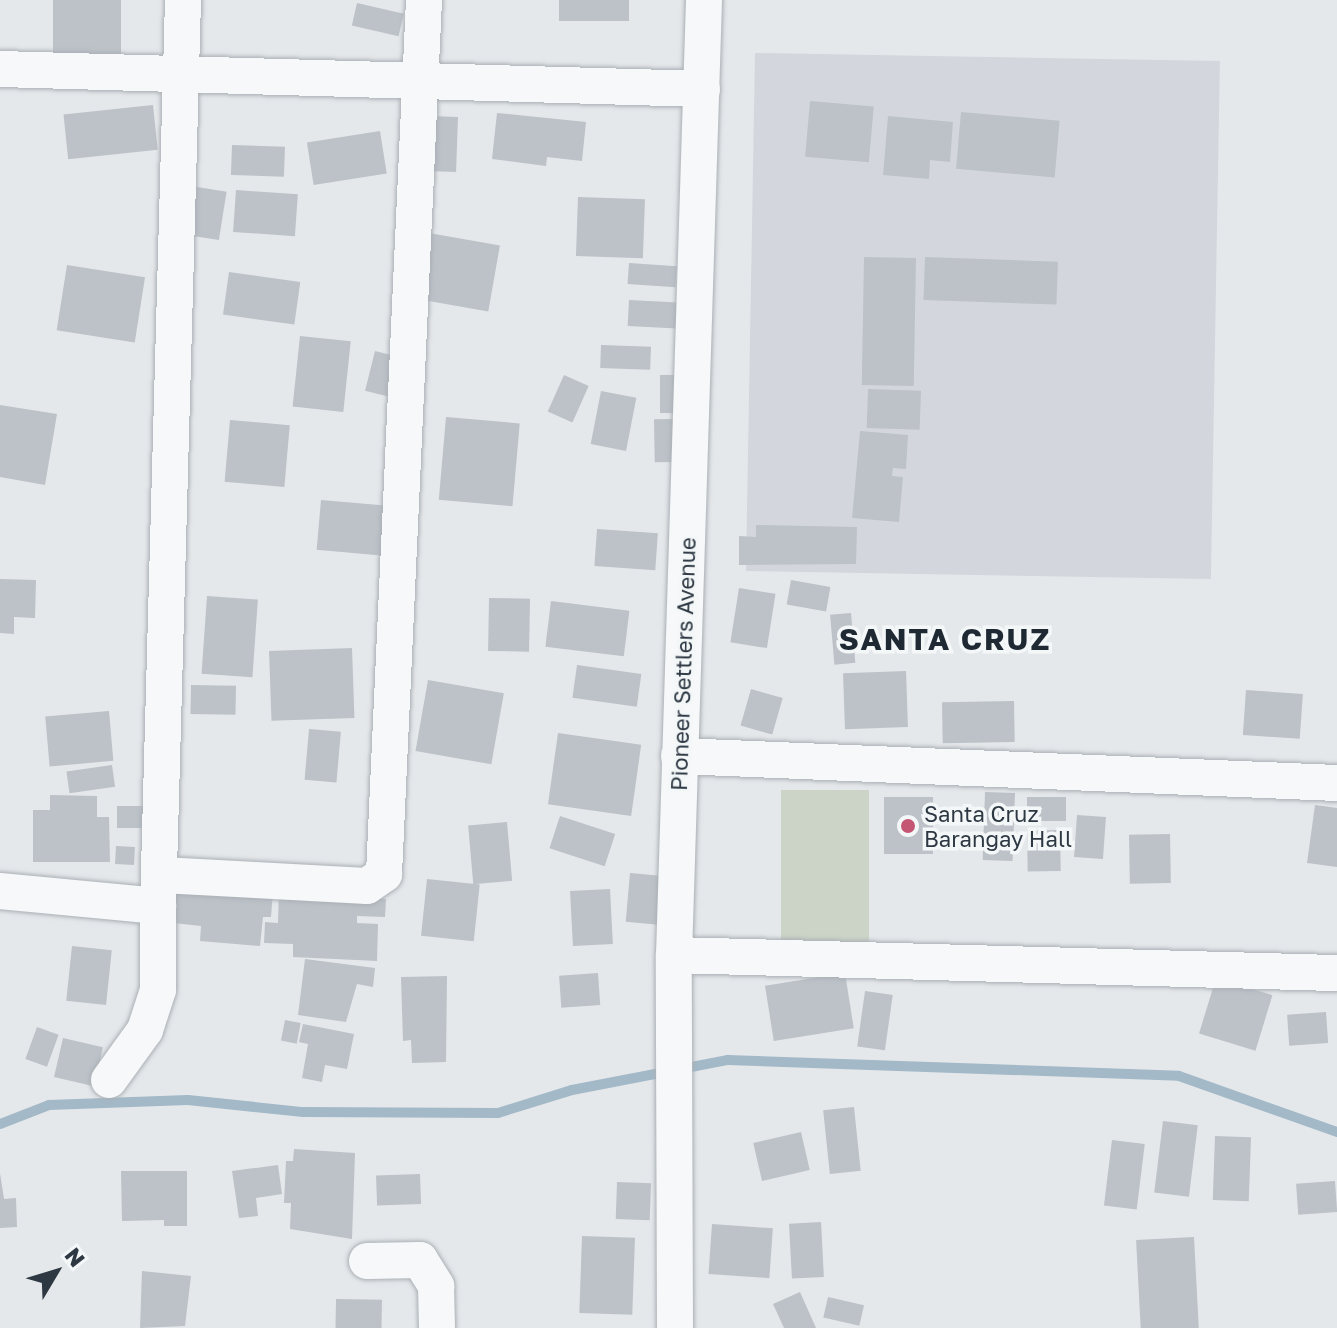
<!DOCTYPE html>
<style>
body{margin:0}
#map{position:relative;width:1337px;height:1328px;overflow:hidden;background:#e5e8eb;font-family:"Golos Text",sans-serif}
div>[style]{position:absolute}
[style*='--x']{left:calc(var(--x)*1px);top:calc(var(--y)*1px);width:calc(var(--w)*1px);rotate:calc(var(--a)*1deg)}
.built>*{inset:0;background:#d3d7dd;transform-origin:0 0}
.green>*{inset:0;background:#ccd4c7;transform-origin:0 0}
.stream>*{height:10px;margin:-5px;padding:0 5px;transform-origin:5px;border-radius:5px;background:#a3b9c8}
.building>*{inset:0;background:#bcc2c8;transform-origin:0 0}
.roads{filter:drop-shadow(0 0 2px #aab0b5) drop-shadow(0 0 2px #aab0b5)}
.minor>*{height:36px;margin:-18px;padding:0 18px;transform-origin:18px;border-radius:18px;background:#f7f8fa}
.dots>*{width:22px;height:22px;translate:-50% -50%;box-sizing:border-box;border:4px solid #f4f7f8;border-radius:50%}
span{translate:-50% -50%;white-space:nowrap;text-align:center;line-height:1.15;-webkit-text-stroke:7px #f4f7f8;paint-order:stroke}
.street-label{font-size:22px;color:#2d3843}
.poi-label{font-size:22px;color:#2d3843}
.left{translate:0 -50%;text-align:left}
.district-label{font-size:30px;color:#1f2934;font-weight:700;letter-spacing:2px}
.north{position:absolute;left:16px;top:1232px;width:80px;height:80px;-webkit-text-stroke:6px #f4f7f8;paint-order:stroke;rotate:52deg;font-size:22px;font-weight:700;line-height:32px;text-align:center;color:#2d3843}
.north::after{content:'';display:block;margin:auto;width:28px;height:36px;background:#2d3843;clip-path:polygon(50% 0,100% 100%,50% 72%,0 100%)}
</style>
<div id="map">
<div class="built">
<i style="left:755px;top:53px;width:465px;height:518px;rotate:1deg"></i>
</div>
<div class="green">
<i style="left:781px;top:790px;width:88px;height:164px"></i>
</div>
<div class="stream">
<i style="--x:0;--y:1124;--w:53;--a:-21.2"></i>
<i style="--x:49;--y:1105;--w:139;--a:-2.1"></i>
<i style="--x:188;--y:1100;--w:116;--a:6"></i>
<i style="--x:303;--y:1112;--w:195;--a:0.3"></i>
<i style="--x:498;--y:1113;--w:77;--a:-17.3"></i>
<i style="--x:572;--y:1090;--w:159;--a:-10.9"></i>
<i style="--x:728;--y:1060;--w:451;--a:2"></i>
<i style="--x:1179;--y:1076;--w:168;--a:19.5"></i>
</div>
<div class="building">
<i style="left:53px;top:0;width:68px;height:55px"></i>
<i style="left:559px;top:0;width:70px;height:21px"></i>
<i style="left:357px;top:3px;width:48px;height:23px;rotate:13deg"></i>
<i style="left:810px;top:101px;width:64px;height:56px;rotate:5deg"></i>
<i style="left:153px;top:105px;width:45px;height:90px;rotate:84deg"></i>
<i style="left:961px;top:112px;width:99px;height:57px;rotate:5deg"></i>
<i style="clip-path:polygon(497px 113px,586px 122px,582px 161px,547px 157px,546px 166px,492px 159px)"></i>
<i style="left:429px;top:116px;width:29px;height:55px;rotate:2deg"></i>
<i style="clip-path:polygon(888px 116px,953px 122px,950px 162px,930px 160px,929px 179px,883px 175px)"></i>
<i style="left:380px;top:131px;width:43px;height:74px;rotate:81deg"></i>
<i style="left:232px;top:145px;width:53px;height:30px;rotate:2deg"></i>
<i style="left:191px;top:186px;width:36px;height:49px;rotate:9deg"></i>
<i style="left:236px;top:190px;width:62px;height:42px;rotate:4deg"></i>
<i style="left:578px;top:197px;width:67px;height:59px;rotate:2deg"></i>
<i style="left:429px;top:233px;width:72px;height:67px;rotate:10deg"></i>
<i style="left:864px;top:257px;width:52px;height:128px;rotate:1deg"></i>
<i style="left:925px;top:257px;width:133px;height:43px;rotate:2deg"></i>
<i style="left:629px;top:263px;width:48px;height:21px;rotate:4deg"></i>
<i style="left:67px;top:265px;width:79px;height:66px;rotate:9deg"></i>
<i style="left:229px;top:272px;width:72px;height:43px;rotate:8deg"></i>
<i style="left:629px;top:300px;width:54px;height:26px;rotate:3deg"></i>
<i style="left:300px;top:336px;width:51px;height:71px;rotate:6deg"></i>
<i style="left:601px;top:345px;width:50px;height:23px;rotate:2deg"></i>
<i style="left:375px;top:351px;width:25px;height:41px;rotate:14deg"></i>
<i style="left:564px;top:375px;width:27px;height:40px;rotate:24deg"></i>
<i style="left:660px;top:375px;width:19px;height:38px"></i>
<i style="left:868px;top:389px;width:53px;height:39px;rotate:2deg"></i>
<i style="left:601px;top:391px;width:36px;height:54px;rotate:11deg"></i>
<i style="clip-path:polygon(0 405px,57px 414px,45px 485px,0 477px)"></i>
<i style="left:446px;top:417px;width:74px;height:83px;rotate:5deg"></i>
<i style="left:674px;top:419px;width:43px;height:20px;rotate:89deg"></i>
<i style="left:230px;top:420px;width:60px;height:62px;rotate:5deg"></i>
<i style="clip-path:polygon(860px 431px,908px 435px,906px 469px,893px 468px,892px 476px,903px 477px,899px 522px,852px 518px)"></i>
<i style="left:321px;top:500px;width:70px;height:50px;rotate:5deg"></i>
<i style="clip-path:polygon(756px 525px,857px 527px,856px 564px,739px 565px,739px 536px,756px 537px)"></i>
<i style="left:597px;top:529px;width:61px;height:37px;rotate:4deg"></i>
<i style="clip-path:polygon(0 579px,36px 580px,35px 618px,14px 617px,14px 634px,0 633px)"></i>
<i style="left:791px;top:580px;width:40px;height:25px;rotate:10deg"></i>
<i style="left:739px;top:588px;width:37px;height:55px;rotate:9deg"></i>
<i style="left:207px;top:596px;width:51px;height:78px;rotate:4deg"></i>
<i style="left:489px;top:598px;width:41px;height:53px;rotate:1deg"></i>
<i style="left:551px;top:601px;width:79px;height:46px;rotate:7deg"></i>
<i style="left:851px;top:613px;width:50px;height:21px;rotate:85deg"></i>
<i style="left:352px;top:648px;width:70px;height:83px;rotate:88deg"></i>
<i style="left:577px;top:665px;width:65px;height:33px;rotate:8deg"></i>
<i style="left:906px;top:671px;width:56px;height:63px;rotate:88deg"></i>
<i style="left:428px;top:680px;width:77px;height:72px;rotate:10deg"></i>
<i style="left:191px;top:685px;width:45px;height:29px;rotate:1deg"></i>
<i style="left:751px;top:689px;width:33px;height:38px;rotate:16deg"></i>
<i style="left:1246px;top:690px;width:57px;height:45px;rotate:4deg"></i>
<i style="left:1014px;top:701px;width:41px;height:72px;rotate:89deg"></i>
<i style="left:109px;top:711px;width:50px;height:64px;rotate:85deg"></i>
<i style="left:309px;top:729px;width:32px;height:51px;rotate:5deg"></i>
<i style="left:558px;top:733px;width:84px;height:72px;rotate:8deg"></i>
<i style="left:112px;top:765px;width:22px;height:46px;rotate:82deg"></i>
<i style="left:985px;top:792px;width:30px;height:68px;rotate:2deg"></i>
<i style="clip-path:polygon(50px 795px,97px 796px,97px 817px,109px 817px,110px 862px,33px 862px,33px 810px,50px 810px)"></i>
<i style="left:884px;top:797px;width:49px;height:57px"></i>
<i style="left:1066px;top:797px;width:24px;height:39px;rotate:90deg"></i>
<i style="clip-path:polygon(1315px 805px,1337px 808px,1337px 867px,1307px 863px)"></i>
<i style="left:117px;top:806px;width:31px;height:22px"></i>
<i style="left:1077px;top:815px;width:29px;height:42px;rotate:4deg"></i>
<i style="left:560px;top:816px;width:58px;height:34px;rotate:18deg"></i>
<i style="left:507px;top:822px;width:59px;height:39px;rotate:85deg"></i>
<i style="left:1060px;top:830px;width:41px;height:33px;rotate:89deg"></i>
<i style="left:1170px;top:834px;width:49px;height:41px;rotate:89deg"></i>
<i style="left:116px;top:846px;width:19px;height:18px;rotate:3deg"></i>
<i style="left:630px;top:873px;width:33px;height:49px;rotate:5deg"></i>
<i style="left:427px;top:879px;width:53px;height:57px;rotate:6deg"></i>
<i style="clip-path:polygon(177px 882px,273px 891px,271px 917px,263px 917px,260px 946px,200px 941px,201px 926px,174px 923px)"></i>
<i style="left:610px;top:889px;width:55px;height:40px;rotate:87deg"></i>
<i style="clip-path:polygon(279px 890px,386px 899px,385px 917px,357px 916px,357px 923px,378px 924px,377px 961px,293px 957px,293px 944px,264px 943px,265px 922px,278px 923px)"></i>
<i style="left:72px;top:946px;width:40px;height:55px;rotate:6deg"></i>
<i style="clip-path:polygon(305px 959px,375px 968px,373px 987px,357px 984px,346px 1022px,298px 1015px)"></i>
<i style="left:598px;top:973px;width:32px;height:39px;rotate:86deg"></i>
<i style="left:845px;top:973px;width:56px;height:81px;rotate:81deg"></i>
<i style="clip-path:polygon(447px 976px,446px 1062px,412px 1063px,411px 1040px,403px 1041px,401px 977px)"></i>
<i style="left:1216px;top:978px;width:59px;height:58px;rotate:17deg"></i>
<i style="left:865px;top:991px;width:28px;height:56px;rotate:8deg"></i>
<i style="left:1326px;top:1012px;width:31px;height:39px;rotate:86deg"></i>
<i style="left:285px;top:1020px;width:16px;height:21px;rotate:11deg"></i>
<i style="clip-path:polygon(303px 1024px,354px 1034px,347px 1069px,325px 1065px,322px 1082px,302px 1078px,308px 1044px,299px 1042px)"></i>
<i style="left:37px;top:1027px;width:23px;height:34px;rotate:20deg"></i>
<i style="left:63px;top:1038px;width:41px;height:40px;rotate:13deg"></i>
<i style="left:854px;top:1107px;width:64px;height:31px;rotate:84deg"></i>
<i style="left:1163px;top:1121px;width:35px;height:72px;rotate:7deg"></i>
<i style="left:801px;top:1132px;width:39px;height:49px;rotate:77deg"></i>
<i style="left:1215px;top:1136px;width:36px;height:64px;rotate:2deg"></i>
<i style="left:1112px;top:1140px;width:33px;height:66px;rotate:7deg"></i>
<i style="clip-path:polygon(294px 1149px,355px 1153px,352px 1239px,290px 1229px,291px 1203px,284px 1203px,286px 1161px,293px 1161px)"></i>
<i style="clip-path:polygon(278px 1165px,282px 1194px,256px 1198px,258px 1216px,239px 1218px,232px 1171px)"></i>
<i style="clip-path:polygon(121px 1171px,187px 1171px,187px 1226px,164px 1226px,164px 1220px,122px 1221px)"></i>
<i style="clip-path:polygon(0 1173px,4px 1199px,16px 1198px,17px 1227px,0 1228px)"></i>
<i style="left:420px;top:1174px;width:30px;height:44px;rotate:88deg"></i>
<i style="left:1335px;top:1181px;width:31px;height:39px;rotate:86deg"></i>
<i style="left:617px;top:1182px;width:34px;height:37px;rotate:2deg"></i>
<i style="left:821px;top:1222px;width:55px;height:32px;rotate:87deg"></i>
<i style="left:712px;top:1224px;width:61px;height:50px;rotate:4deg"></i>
<i style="left:582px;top:1236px;width:53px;height:77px;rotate:2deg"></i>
<i style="left:1194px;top:1237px;width:91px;height:58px;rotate:87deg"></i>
<i style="clip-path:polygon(142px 1271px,191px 1276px,185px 1326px,140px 1328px)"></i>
<i style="clip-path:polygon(800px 1292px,816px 1328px,784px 1328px,773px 1304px)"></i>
<i style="left:828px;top:1297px;width:37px;height:21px;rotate:13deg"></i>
<i style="left:336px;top:1299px;width:46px;height:29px;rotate:1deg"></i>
</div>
<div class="roads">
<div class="minor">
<i style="--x:0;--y:69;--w:702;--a:1.63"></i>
<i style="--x:679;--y:756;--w:659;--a:2.35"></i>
<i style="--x:162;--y:875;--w:205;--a:3.1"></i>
<i style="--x:367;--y:886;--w:21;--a:-35"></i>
<i style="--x:384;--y:874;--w:875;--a:-87.38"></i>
<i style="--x:0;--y:891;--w:159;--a:5.4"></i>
<i style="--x:158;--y:906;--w:906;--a:-88.42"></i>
<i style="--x:674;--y:955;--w:663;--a:1.56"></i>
<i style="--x:109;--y:1080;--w:62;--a:-54.2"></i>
<i style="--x:145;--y:1030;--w:42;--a:-72"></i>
<i style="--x:158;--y:990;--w:84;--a:-90"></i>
<i style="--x:367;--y:1261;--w:53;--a:-1.1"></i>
<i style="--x:420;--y:1260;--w:31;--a:58"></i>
<i style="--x:436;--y:1286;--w:42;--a:88.6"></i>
<i style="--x:675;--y:1328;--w:373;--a:-90.2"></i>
<i style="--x:674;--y:955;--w:955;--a:-88.2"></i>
</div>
</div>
<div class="dots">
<i style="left:908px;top:826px;background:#c45674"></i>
</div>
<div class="street-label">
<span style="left:683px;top:664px;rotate:-88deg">Pioneer Settlers Avenue</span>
</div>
<div class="poi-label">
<span class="left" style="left:924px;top:826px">Santa Cruz<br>Barangay Hall</span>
</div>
<div class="district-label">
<span style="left:945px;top:639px">SANTA CRUZ</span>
</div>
<div class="north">N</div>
</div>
